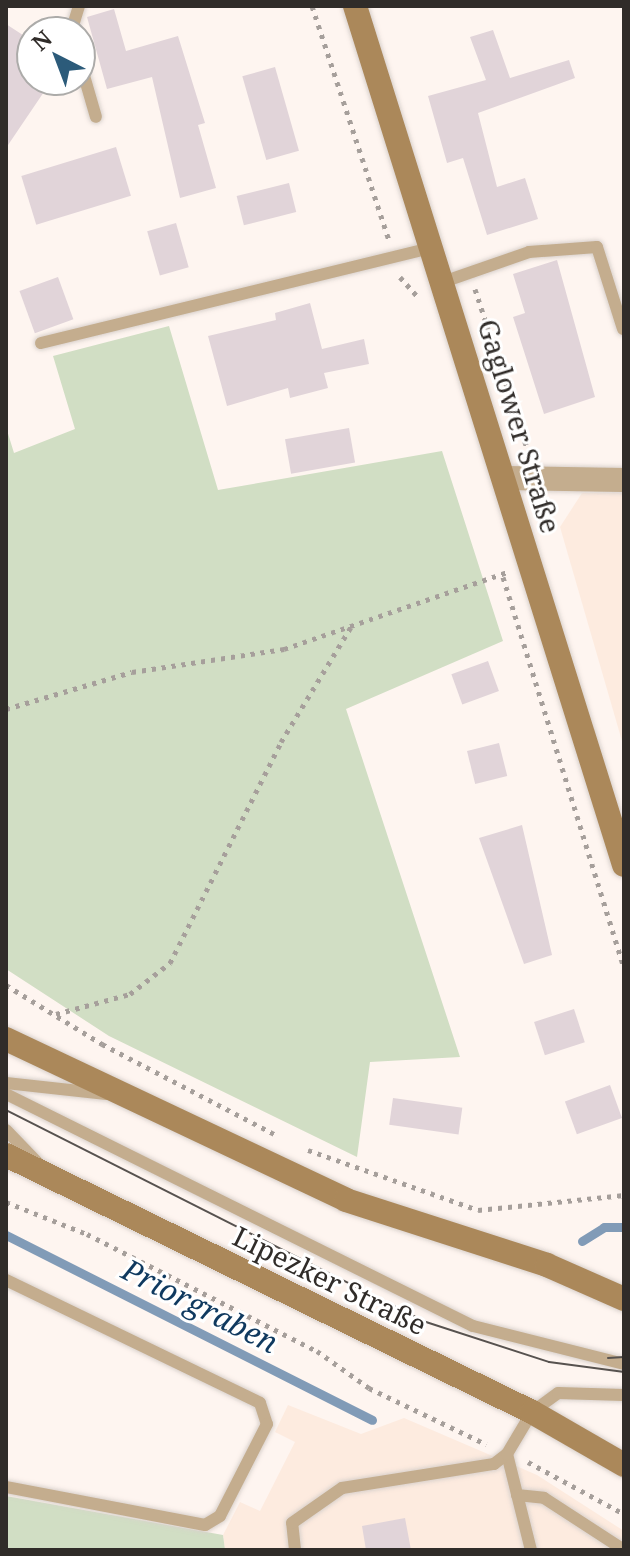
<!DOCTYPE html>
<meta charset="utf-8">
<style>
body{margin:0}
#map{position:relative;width:630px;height:1556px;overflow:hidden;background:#fef5f0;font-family:"Noto Serif",serif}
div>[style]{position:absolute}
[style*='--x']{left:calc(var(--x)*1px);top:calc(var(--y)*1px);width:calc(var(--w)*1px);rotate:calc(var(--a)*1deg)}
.built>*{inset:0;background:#fdebdf}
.green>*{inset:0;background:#d1dec4}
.stream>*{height:9px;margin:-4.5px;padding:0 4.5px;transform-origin:4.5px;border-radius:4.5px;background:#819bb7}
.building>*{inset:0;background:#e1d4d9;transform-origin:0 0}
.path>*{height:5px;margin-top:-2.5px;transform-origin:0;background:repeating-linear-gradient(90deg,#a69f9b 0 4px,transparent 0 10px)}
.roads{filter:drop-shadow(0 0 2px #d9d1cc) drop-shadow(0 0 2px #d9d1cc)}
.lane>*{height:12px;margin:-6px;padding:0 6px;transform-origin:6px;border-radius:6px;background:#c4ad8e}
.street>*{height:24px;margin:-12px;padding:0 12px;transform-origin:12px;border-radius:12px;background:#c4ad8e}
.secondary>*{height:24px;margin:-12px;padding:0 12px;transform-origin:12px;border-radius:12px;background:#ab885a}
.tram>*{height:2px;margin:-1px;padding:0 1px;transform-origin:1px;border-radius:1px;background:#57524f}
span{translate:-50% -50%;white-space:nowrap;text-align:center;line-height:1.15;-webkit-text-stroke:6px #fff;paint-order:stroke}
.street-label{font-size:28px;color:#302c29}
.water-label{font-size:30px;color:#0f395f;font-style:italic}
.frame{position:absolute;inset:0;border:8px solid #302c29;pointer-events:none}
.north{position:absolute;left:16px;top:16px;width:80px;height:80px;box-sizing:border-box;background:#fff;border:2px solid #acaba9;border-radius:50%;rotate:318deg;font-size:22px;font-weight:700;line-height:32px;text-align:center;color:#302c29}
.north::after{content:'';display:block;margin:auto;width:28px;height:36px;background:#2c5b7a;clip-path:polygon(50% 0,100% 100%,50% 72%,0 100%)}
</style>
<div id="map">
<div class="built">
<i style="clip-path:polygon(582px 493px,624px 493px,624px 748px,560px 527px)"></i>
<i style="clip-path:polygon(288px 1405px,361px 1434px,404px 1418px,537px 1475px,624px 1531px,624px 1550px,225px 1550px,223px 1535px,240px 1502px,260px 1511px,295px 1442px,275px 1432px)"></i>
</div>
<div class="green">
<i style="clip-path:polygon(169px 326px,218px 490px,442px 451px,503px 641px,346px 709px,460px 1057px,370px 1062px,357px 1157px,109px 1036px,6px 969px,6px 427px,14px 453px,75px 429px,53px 356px)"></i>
<i style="clip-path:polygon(6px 1496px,223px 1535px,225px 1550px,6px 1550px)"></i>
</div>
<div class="stream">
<i style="--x:6;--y:1235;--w:410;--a:26.8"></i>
<i style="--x:582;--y:1241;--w:26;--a:-32"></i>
<i style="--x:604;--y:1227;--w:20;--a:0"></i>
</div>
<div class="building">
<i style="clip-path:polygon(114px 9px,126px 51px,178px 36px,205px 123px,198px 125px,216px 188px,180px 198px,152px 77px,107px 89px,87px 17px)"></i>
<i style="clip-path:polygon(6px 24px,32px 41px,32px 80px,52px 80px,6px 148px)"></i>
<i style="clip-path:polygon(493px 30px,510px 78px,569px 60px,575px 78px,478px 113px,497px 187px,525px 178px,538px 219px,487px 235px,463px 158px,447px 163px,428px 96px,486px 80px,470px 37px)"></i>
<i style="left:275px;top:67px;width:87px;height:34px;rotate:74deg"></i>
<i style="left:116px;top:147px;width:51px;height:99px;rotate:73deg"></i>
<i style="left:289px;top:183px;width:30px;height:54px;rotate:76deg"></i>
<i style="left:176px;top:223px;width:46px;height:30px;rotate:74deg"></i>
<i style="clip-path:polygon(557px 260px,595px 397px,544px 414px,513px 317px,525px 313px,513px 274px)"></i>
<i style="left:58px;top:277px;width:45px;height:41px;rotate:70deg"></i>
<i style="clip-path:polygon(310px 303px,322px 349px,364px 339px,369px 364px,324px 373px,328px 388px,290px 398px,288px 388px,227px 406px,208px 336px,276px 320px,275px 313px)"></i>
<i style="left:349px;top:428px;width:35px;height:65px;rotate:80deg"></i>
<i style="left:488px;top:661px;width:32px;height:39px;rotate:70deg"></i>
<i style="left:499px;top:743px;width:34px;height:33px;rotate:76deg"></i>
<i style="clip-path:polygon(522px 825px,552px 955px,524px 964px,479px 838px)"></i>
<i style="left:574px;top:1009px;width:35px;height:42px;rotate:72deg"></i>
<i style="left:610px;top:1085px;width:35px;height:48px;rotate:70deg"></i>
<i style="left:393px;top:1098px;width:70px;height:27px;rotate:8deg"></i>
<i style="clip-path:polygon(405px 1518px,411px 1550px,366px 1550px,362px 1526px)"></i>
</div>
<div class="path">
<i style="--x:312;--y:6;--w:246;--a:71.8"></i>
<i style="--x:400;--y:277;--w:25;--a:48"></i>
<i style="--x:475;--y:289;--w:174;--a:71.9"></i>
<i style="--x:503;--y:577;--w:410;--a:72.8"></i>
<i style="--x:6;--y:709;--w:131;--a:-16.4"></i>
<i style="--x:132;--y:672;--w:154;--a:-8.6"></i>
<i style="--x:284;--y:649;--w:236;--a:-19"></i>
<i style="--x:6;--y:985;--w:113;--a:31.6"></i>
<i style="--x:102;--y:1044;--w:194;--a:27.6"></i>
<i style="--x:56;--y:1014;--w:77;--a:-15.1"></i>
<i style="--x:130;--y:994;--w:51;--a:-37.8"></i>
<i style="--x:170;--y:963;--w:247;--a:-63.3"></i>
<i style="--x:281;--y:742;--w:135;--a:-58.7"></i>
<i style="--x:308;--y:1150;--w:180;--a:19.4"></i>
<i style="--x:478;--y:1210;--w:147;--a:-5.9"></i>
<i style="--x:6;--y:1202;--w:87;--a:21.6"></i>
<i style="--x:87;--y:1234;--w:258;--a:27"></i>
<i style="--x:317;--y:1351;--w:64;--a:35.4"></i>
<i style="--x:369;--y:1388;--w:130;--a:25.6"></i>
<i style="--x:528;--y:1462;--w:109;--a:28.4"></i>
</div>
<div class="roads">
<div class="lane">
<i style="--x:71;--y:32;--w:27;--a:-73"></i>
<i style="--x:80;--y:62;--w:57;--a:73.8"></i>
<i style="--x:443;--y:282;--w:91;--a:-19.2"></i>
<i style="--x:529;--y:252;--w:68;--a:-4.2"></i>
<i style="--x:597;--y:247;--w:86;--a:72.4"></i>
<i style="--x:41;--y:343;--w:402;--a:-13.7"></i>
<i style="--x:6;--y:1083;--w:101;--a:6.3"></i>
<i style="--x:6;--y:1094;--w:521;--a:26.42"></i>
<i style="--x:473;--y:1326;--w:156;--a:14.1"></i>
<i style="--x:6;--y:1130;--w:45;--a:45.9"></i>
<i style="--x:6;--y:1280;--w:282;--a:25.8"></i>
<i style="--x:260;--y:1403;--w:22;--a:72"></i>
<i style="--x:267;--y:1424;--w:103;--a:117.1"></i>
<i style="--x:220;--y:1516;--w:17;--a:149"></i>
<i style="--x:205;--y:1525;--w:203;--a:-169.2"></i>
<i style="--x:507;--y:1454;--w:99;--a:76"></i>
<i style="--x:517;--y:1495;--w:27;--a:6"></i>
<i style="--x:544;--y:1498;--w:95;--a:33"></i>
<i style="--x:295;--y:1550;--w:27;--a:-96"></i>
<i style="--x:292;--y:1523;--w:61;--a:-35"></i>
<i style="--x:342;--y:1488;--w:154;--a:-9"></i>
<i style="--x:494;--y:1464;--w:16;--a:-38"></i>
<i style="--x:507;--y:1454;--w:49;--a:-59.2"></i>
<i style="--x:532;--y:1412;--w:32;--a:-36"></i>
<i style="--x:558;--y:1393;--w:66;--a:1.7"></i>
</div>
<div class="street">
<i style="--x:506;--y:478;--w:118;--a:1"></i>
</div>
<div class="secondary">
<i style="--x:355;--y:6;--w:900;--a:72.61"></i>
<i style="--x:6;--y:1039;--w:376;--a:25.3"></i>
<i style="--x:346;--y:1200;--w:211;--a:17.9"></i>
<i style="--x:547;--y:1265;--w:84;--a:23.8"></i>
<i style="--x:6;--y:1155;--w:585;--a:26.04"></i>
<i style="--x:532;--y:1412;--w:106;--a:29.9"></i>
</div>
</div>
<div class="tram">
<i style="--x:6;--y:1110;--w:470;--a:26.8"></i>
<i style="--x:426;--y:1322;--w:129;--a:18"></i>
<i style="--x:549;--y:1362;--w:76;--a:7.6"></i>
<i style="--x:608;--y:1358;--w:16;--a:-4"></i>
</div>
<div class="street-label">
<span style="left:520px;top:426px;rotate:73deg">Gaglower Straße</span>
<span style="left:330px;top:1280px;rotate:26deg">Lipezker Straße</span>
</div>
<div class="water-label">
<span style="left:200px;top:1306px;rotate:27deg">Priorgraben</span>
</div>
<div class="frame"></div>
<div class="north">N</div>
</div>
